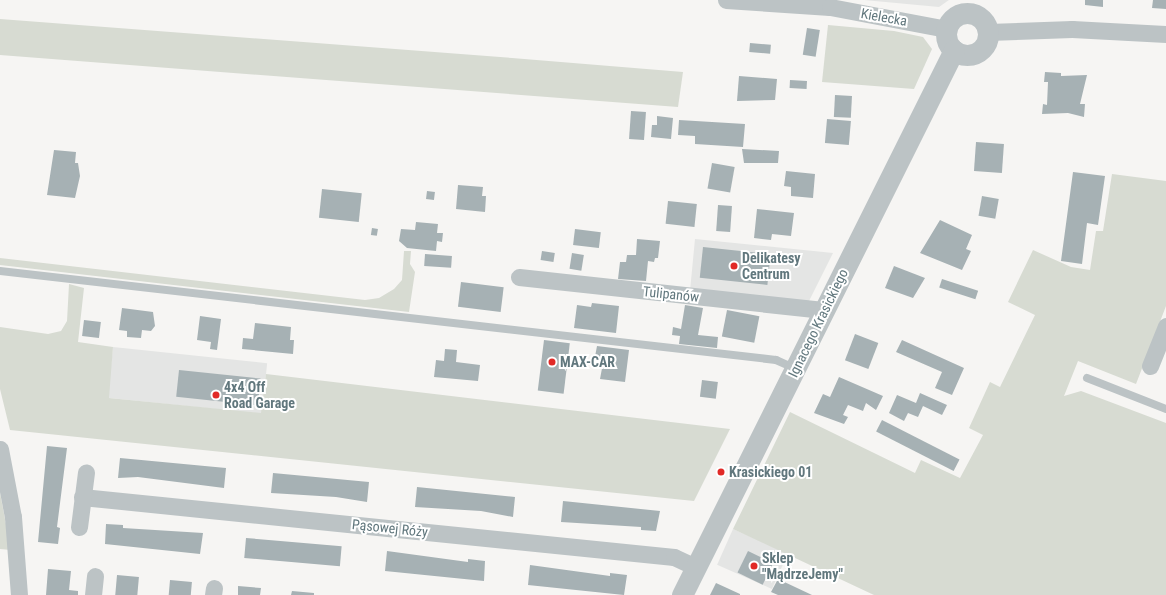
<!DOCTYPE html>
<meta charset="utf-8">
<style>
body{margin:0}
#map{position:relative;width:1166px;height:595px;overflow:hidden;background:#f6f5f3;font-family:"Roboto Condensed",sans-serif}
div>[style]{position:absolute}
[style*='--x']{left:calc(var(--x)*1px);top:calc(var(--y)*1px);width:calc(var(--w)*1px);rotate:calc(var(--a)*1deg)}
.built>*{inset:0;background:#e4e5e4;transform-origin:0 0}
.green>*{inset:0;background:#d7dbd2}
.building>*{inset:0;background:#a6b1b4;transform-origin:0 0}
.service>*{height:8px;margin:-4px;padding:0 4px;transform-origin:4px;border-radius:4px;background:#bcc3c5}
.minor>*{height:17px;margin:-8.5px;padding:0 8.5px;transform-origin:8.5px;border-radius:8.5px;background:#bcc3c5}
.tertiary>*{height:21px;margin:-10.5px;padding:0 10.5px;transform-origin:10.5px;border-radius:10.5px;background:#bcc3c5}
.tertiary>.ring{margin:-10.5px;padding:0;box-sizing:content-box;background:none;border:21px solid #bcc3c5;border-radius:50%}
.dots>*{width:11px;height:11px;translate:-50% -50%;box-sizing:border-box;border:2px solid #fff;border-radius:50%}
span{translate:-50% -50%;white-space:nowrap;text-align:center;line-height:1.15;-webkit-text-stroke:4px #fff;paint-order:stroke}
.street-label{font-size:14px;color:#61777d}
.poi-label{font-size:14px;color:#61777d;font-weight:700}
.left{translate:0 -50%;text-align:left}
</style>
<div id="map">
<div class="built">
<i style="clip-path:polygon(864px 0,949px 0,939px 7px)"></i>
<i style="clip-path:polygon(695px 239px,833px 253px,808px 303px,690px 291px)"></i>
<i style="left:113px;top:347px;width:155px;height:51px;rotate:6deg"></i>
<i style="left:733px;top:529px;width:60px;height:39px;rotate:24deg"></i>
</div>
<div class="green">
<i style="clip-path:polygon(0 19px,512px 58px,683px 72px,678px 107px,0 55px)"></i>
<i style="clip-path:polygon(828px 25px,894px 31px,923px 37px,932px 49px,914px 89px,822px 82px)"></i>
<i style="clip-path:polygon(1112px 174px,1166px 181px,1166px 306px,1136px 384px,1078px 361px,1064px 396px,1081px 391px,1166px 423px,1166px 595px,874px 595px,733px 529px,790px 412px,915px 473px,921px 460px,960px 478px,983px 435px,969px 428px,990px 382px,1000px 387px,1035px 315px,1008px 302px,1033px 250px,1071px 267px,1090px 270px,1096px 231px,1103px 231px)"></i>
<i style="clip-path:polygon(404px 251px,411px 251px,410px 264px,415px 272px,409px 312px,0 265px,0 258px,365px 300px,379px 298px,394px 289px,402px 280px)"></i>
<i style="clip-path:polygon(69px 284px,84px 288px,78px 342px,113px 347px,109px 398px,261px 413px,266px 374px,730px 429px,694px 501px,10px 430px,0 389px,0 327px,48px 334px,61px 331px,67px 321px)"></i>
<i style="clip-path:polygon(0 493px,11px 550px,0 549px)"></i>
</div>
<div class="building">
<i style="clip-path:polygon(1085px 0,1103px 0,1103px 7px,1085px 5px)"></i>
<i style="clip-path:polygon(1153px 0,1166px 0,1166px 9px,1152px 8px)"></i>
<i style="left:807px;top:28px;width:13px;height:27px;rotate:9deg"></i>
<i style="left:750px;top:43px;width:21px;height:9px;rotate:5deg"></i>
<i style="clip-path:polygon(1045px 72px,1061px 73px,1061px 76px,1087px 75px,1080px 104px,1085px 104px,1084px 117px,1068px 113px,1042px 114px,1043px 104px,1047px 105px,1048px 82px,1044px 82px)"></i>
<i style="clip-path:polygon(739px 76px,777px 79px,775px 100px,737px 101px)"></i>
<i style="left:790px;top:80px;width:17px;height:8px;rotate:3deg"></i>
<i style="left:835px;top:95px;width:17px;height:22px;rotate:3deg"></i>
<i style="left:631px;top:111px;width:15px;height:28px;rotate:4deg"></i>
<i style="clip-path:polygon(657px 116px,673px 118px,671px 139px,651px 137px,652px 125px,657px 125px)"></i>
<i style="left:827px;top:119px;width:24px;height:24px;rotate:5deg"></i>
<i style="clip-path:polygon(679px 120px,745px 124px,743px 147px,695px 144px,695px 136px,678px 135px)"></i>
<i style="left:976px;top:142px;width:28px;height:29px;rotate:4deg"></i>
<i style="clip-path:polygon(742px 149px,779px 151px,778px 163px,744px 163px)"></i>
<i style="clip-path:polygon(54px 150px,76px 152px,75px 163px,78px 163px,80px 176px,75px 198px,47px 195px)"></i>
<i style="left:712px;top:163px;width:23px;height:26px;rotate:10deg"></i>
<i style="clip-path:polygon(786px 171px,815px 174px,813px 198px,791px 196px,791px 187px,784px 186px)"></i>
<i style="clip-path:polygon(1073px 172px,1105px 176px,1098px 225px,1087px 223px,1082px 264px,1061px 261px)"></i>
<i style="clip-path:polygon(458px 185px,483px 187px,482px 196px,486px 196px,485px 212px,456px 209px)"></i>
<i style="left:322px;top:189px;width:40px;height:29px;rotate:6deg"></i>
<i style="left:427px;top:191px;width:8px;height:8px;rotate:7deg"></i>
<i style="left:982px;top:196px;width:17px;height:20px;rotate:10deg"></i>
<i style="left:668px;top:201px;width:29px;height:23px;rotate:6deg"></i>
<i style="left:718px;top:205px;width:14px;height:26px;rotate:4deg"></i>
<i style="clip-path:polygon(757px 209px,794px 213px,791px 236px,772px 234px,771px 240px,754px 238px)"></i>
<i style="clip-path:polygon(940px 220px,972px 235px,966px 249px,971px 251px,962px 270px,920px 253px)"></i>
<i style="clip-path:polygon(416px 222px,438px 224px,437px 233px,443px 233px,442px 242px,437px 241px,436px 251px,407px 248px,399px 241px,401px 229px,415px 230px)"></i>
<i style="left:372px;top:228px;width:6px;height:7px;rotate:9deg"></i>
<i style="left:575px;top:229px;width:26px;height:16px;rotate:7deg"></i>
<i style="clip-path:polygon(637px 239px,660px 241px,658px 258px,655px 258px,654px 262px,648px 261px,646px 281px,618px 279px,620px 262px,626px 262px,627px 255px,636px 255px)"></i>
<i style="left:703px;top:247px;width:68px;height:31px;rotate:6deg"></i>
<i style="left:542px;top:251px;width:13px;height:9px;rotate:9deg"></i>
<i style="left:572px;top:253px;width:12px;height:16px;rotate:9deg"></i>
<i style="left:425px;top:254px;width:27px;height:12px;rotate:4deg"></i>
<i style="clip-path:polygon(894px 266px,925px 278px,913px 298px,885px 288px)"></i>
<i style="left:942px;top:279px;width:38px;height:9px;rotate:18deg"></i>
<i style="left:461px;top:282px;width:43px;height:25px;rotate:7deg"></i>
<i style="clip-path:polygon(592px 303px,619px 306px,616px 333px,574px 328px,577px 305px,591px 307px)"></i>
<i style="clip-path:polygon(685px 305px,703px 308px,698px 335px,718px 337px,717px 348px,679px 344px,680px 336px,672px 335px,673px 327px,681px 329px)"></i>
<i style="clip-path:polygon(122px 308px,153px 312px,155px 326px,151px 331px,142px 330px,141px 338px,127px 337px,127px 331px,119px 330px)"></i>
<i style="left:727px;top:310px;width:33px;height:27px;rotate:11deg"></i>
<i style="clip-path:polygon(200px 316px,221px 319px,217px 350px,210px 349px,211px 342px,197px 340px)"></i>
<i style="left:84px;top:320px;width:17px;height:16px;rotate:7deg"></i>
<i style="clip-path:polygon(255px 323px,291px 327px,290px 340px,294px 340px,293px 354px,242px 349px,243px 338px,253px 339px)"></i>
<i style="left:855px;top:334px;width:25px;height:28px;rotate:21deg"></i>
<i style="left:544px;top:340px;width:26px;height:51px;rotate:7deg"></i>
<i style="clip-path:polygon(902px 340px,964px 368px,952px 395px,935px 388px,942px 372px,896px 352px)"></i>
<i style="clip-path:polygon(597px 346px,629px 350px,625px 382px,600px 379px,603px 363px,594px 362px)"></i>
<i style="clip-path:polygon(445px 349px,457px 350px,456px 362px,480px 365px,478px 381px,434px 377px,436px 360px,444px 361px)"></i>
<i style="left:179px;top:370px;width:82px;height:27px;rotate:6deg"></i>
<i style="clip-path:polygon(839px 377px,883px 396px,876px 410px,866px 403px,863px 411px,848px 405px,843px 415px,848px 417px,844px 424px,814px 413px,823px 394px,830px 397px)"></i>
<i style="left:702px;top:380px;width:16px;height:17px;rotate:7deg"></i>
<i style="clip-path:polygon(920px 393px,947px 405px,942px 415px,923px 406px,918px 417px,908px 413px,904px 421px,889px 413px,897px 395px,916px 403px)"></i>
<i style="left:882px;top:420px;width:87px;height:13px;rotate:27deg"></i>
<i style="clip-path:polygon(47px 446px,67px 448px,57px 527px,60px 528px,58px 544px,38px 542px)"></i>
<i style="clip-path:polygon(120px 458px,226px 468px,224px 488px,138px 477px,118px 478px)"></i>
<i style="clip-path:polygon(273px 473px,369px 482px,367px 502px,336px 497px,271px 493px)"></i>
<i style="clip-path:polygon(417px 487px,515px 497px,513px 517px,481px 511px,415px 507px)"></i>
<i style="clip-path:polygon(563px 501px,660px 511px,656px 531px,641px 530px,641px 527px,561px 522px)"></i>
<i style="clip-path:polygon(106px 524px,123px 525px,123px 528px,203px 533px,200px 554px,105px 544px)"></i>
<i style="left:246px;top:538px;width:96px;height:20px;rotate:5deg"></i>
<i style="clip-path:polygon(387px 551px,468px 562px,468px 559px,485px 561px,484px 581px,385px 571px)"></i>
<i style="left:748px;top:551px;width:28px;height:24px;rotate:26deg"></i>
<i style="clip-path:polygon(530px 565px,610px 576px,610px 573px,627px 575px,624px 595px,528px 585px)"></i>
<i style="clip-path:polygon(48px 569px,71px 571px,69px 590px,78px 591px,78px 595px,46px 595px)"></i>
<i style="left:117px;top:575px;width:22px;height:20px;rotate:5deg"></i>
<i style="clip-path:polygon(778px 579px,812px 595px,778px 595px,771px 592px)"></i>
<i style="left:170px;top:580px;width:22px;height:15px;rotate:5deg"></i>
<i style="clip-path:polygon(716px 583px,740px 594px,740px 595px,710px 595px)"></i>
<i style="clip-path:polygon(238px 586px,261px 588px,260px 595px,238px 595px)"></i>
<i style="clip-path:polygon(292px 591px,314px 593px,314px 595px,291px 595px)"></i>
</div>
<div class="service">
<i style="--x:0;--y:271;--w:781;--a:6.54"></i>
<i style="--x:776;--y:360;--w:20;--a:24"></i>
<i style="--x:1087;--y:378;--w:85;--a:21.4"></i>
</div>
<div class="minor">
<i style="--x:726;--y:0;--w:104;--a:3.9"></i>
<i style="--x:830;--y:7;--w:118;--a:10.7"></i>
<i style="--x:988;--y:32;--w:84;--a:-2"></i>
<i style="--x:1072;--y:29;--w:94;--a:3"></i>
<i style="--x:519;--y:277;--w:306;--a:6.2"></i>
<i style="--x:1150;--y:366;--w:43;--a:-68.2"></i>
<i style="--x:0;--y:449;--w:69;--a:79.2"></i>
<i style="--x:13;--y:517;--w:78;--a:85.6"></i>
<i style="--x:82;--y:497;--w:595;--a:5.79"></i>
<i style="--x:674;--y:557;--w:23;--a:25"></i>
<i style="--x:79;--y:527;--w:55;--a:-82.7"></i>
<i style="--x:93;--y:595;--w:19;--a:-84"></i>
<i style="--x:213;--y:595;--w:7;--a:-82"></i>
</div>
<div class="tertiary">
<i class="ring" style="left:946px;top:13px;width:21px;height:21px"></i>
<i style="--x:682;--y:595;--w:609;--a:-63.48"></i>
</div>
<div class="dots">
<i style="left:734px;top:266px;background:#e12a27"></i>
<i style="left:552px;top:362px;background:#e12a27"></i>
<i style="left:216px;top:395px;background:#e12a27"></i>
<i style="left:721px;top:472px;background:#e12a27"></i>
<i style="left:754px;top:566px;background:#e12a27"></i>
</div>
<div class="street-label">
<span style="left:884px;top:17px;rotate:10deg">Kielecka</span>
<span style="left:671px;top:294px;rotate:6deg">Tulipanów</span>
<span style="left:818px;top:323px;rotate:-64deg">Ignacego Krasickiego</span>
<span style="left:390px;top:528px;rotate:6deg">Pąsowej Róży</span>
</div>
<div class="poi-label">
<span class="left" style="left:742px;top:266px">Delikatesy<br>Centrum</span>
<span class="left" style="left:560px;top:362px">MAX-CAR</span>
<span class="left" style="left:224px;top:395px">4x4 Off<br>Road Garage</span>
<span class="left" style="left:729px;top:472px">Krasickiego 01</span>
<span class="left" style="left:762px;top:566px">Sklep<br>"MądrzeJemy"</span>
</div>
</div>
